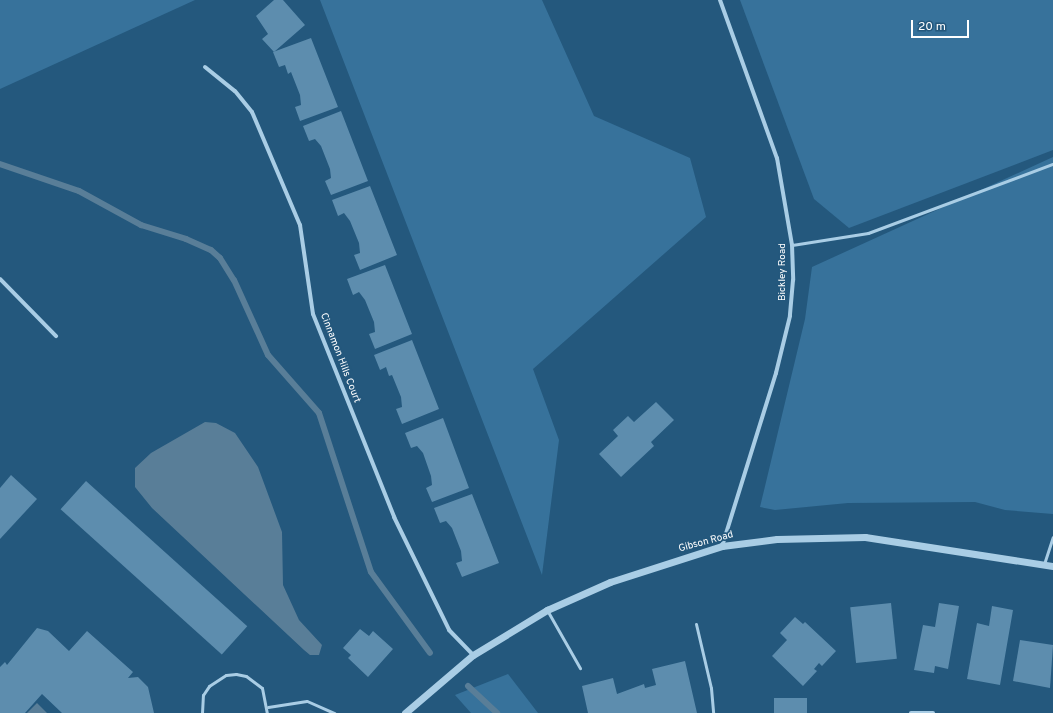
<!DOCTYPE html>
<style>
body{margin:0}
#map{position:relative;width:1053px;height:713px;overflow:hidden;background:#24587d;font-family:Overpass,sans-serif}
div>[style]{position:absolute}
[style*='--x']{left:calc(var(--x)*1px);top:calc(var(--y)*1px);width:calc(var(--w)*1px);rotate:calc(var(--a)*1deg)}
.green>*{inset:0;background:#37729b}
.water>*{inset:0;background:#597e98}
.stream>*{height:6px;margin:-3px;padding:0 3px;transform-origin:3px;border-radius:3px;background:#597e98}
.building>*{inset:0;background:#5d8dae;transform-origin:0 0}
.service>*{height:3px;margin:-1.5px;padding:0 1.5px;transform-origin:1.5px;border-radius:1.5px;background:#a9cde5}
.minor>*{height:4px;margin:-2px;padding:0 2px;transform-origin:2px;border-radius:2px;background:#a9cde5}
.tertiary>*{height:7px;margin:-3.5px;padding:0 3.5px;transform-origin:3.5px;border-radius:3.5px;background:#a9cde5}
span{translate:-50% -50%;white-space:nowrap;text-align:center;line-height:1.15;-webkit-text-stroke:3.5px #24587d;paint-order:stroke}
.street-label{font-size:10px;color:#fff}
.scale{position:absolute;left:911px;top:20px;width:58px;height:18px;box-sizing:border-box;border:2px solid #fff;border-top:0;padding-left:5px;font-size:12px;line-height:14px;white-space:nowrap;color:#fff;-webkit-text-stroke:3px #24587d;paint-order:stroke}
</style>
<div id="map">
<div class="green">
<i style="clip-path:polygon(0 0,195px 0,0 89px)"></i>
<i style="clip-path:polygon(320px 0,542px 0,594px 116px,690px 158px,706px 217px,533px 369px,559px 440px,542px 575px)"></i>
<i style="clip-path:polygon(740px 0,1053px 0,1053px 150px,849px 228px,814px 199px)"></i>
<i style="clip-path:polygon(1053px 157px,1053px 514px,1005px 510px,975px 502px,848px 503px,775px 510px,760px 507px,805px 319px,812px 267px)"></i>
<i style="clip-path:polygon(508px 674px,538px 713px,471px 713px,455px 695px)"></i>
</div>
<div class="water">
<i style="clip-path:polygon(205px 422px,216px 423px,235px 433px,258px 467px,282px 532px,283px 585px,299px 620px,322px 645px,319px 655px,310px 655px,304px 650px,152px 508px,135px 487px,135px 468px,151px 453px)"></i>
<i style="clip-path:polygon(37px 703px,47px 713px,27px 713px)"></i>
</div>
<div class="stream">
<i style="--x:0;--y:164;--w:83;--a:18.9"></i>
<i style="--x:79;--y:191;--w:71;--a:28.7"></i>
<i style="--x:141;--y:225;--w:47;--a:17.3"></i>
<i style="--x:186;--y:239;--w:27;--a:24"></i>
<i style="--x:211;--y:250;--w:12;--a:42"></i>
<i style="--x:220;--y:258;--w:26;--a:58"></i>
<i style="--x:234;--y:280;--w:82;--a:65.6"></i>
<i style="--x:268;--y:355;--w:77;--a:48.7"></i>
<i style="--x:319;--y:413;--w:167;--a:71.9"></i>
<i style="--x:371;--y:572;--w:100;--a:53.9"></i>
<i style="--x:468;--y:686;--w:40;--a:43"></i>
</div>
<div class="building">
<i style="clip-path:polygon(274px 0,283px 0,305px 25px,274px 52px,262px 39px,268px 34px,256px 16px)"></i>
<i style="clip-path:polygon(311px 38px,338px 107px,300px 121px,295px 107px,301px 105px,300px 95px,291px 72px,288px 74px,285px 65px,279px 67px,273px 52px)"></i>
<i style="clip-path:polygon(341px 111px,368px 181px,331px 195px,325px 181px,331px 178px,330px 169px,321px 146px,315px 139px,309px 141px,303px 126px)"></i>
<i style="clip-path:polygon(370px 186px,397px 255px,360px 270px,354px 255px,360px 253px,359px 243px,350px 221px,344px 213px,338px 216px,332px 200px)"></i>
<i style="clip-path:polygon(385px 265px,412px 334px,375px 349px,369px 334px,375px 332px,374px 322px,365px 300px,359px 292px,353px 295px,347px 279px)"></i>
<i style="clip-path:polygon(412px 340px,439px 409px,402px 424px,396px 409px,402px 407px,401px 397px,392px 375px,389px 376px,386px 367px,380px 370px,374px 355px)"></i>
<i style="clip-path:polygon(656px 402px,674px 420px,651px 442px,654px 446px,621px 477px,599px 454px,618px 436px,613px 430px,628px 416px,634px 422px)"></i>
<i style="clip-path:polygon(443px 418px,469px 488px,432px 502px,426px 488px,432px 485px,431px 476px,423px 453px,417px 446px,411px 448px,405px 433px)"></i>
<i style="clip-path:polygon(11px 475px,37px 499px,0 539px,0 488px)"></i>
<i style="left:86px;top:481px;width:217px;height:38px;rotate:42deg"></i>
<i style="clip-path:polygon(472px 494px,499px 563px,462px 577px,456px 563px,462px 561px,461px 551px,452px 528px,446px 521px,440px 523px,434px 508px)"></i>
<i style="left:891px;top:603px;width:56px;height:41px;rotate:84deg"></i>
<i style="clip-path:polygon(939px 603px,959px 606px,948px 669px,935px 666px,934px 673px,914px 670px,923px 625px,935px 627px)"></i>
<i style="clip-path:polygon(992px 606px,1013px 610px,1000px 685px,967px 679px,977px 623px,989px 626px)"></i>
<i style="clip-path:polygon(795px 617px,803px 624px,805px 622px,836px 651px,822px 666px,819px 663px,814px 669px,817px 671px,803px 686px,772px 656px,787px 640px,780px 633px)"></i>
<i style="clip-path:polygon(37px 628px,48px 631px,69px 651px,87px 631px,133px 672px,128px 678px,138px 677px,148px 687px,154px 713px,62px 713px,42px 694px,25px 713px,0 713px,0 667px,5px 662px,7px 665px)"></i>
<i style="clip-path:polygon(360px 629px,369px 636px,373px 631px,393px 649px,368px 677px,348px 658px,351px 655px,343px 648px)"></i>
<i style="clip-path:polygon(1020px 640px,1053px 645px,1050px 688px,1013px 681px)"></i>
<i style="clip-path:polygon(685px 661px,697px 713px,588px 713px,582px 686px,613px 678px,617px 694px,644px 684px,645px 688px,656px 685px,652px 669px)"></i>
<i style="left:807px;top:698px;width:15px;height:33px;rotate:90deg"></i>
</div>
<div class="service">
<i style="--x:792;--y:245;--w:77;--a:-9"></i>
<i style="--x:868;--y:233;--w:197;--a:-20.5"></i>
<i style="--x:1044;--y:564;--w:28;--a:-72"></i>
<i style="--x:547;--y:610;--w:67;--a:60.4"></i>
<i style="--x:696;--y:624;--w:66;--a:76.8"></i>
<i style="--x:711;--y:688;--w:25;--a:85"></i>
<i style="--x:268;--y:707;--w:39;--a:-9"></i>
<i style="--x:307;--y:701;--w:30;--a:24"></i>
<i style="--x:202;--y:713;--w:18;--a:-87"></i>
<i style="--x:203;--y:695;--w:11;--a:-56"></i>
<i style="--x:209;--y:686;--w:20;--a:-33"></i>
<i style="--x:226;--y:675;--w:10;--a:-6"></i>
<i style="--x:236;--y:674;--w:10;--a:11"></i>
<i style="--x:246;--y:676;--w:20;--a:37"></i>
<i style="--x:262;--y:688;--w:25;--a:79"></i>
</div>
<div class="minor">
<i style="--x:720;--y:0;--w:168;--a:70.2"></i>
<i style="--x:777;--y:158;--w:88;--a:80.2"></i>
<i style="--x:792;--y:245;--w:35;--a:88"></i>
<i style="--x:793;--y:280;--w:36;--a:95"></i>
<i style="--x:790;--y:316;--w:59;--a:103.8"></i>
<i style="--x:776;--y:373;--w:181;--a:107.3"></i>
<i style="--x:205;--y:67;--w:38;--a:39"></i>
<i style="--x:235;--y:91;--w:27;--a:51"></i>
<i style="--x:252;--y:112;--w:123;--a:67"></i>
<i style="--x:300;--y:225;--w:90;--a:81.7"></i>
<i style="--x:313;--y:314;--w:219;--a:68.2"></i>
<i style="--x:394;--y:517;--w:126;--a:64"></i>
<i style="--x:449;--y:630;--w:35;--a:46"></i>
<i style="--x:0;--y:279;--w:80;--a:45.5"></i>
<i style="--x:911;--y:713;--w:22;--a:0"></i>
</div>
<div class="tertiary">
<i style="--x:405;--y:713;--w:89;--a:-40.5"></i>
<i style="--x:473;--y:655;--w:87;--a:-31.3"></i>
<i style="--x:547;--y:610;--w:69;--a:-24"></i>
<i style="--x:610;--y:582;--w:118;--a:-17.8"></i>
<i style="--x:722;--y:546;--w:55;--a:-7.3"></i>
<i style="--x:777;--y:539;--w:88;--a:-1.3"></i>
<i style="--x:865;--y:537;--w:190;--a:8.8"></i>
</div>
<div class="street-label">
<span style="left:783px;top:272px;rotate:-90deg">Bickley Road</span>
<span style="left:340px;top:358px;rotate:69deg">Cinnamon Hills Court</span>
<span style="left:706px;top:542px;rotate:-15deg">Gibson Road</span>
</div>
<div class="scale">20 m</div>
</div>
